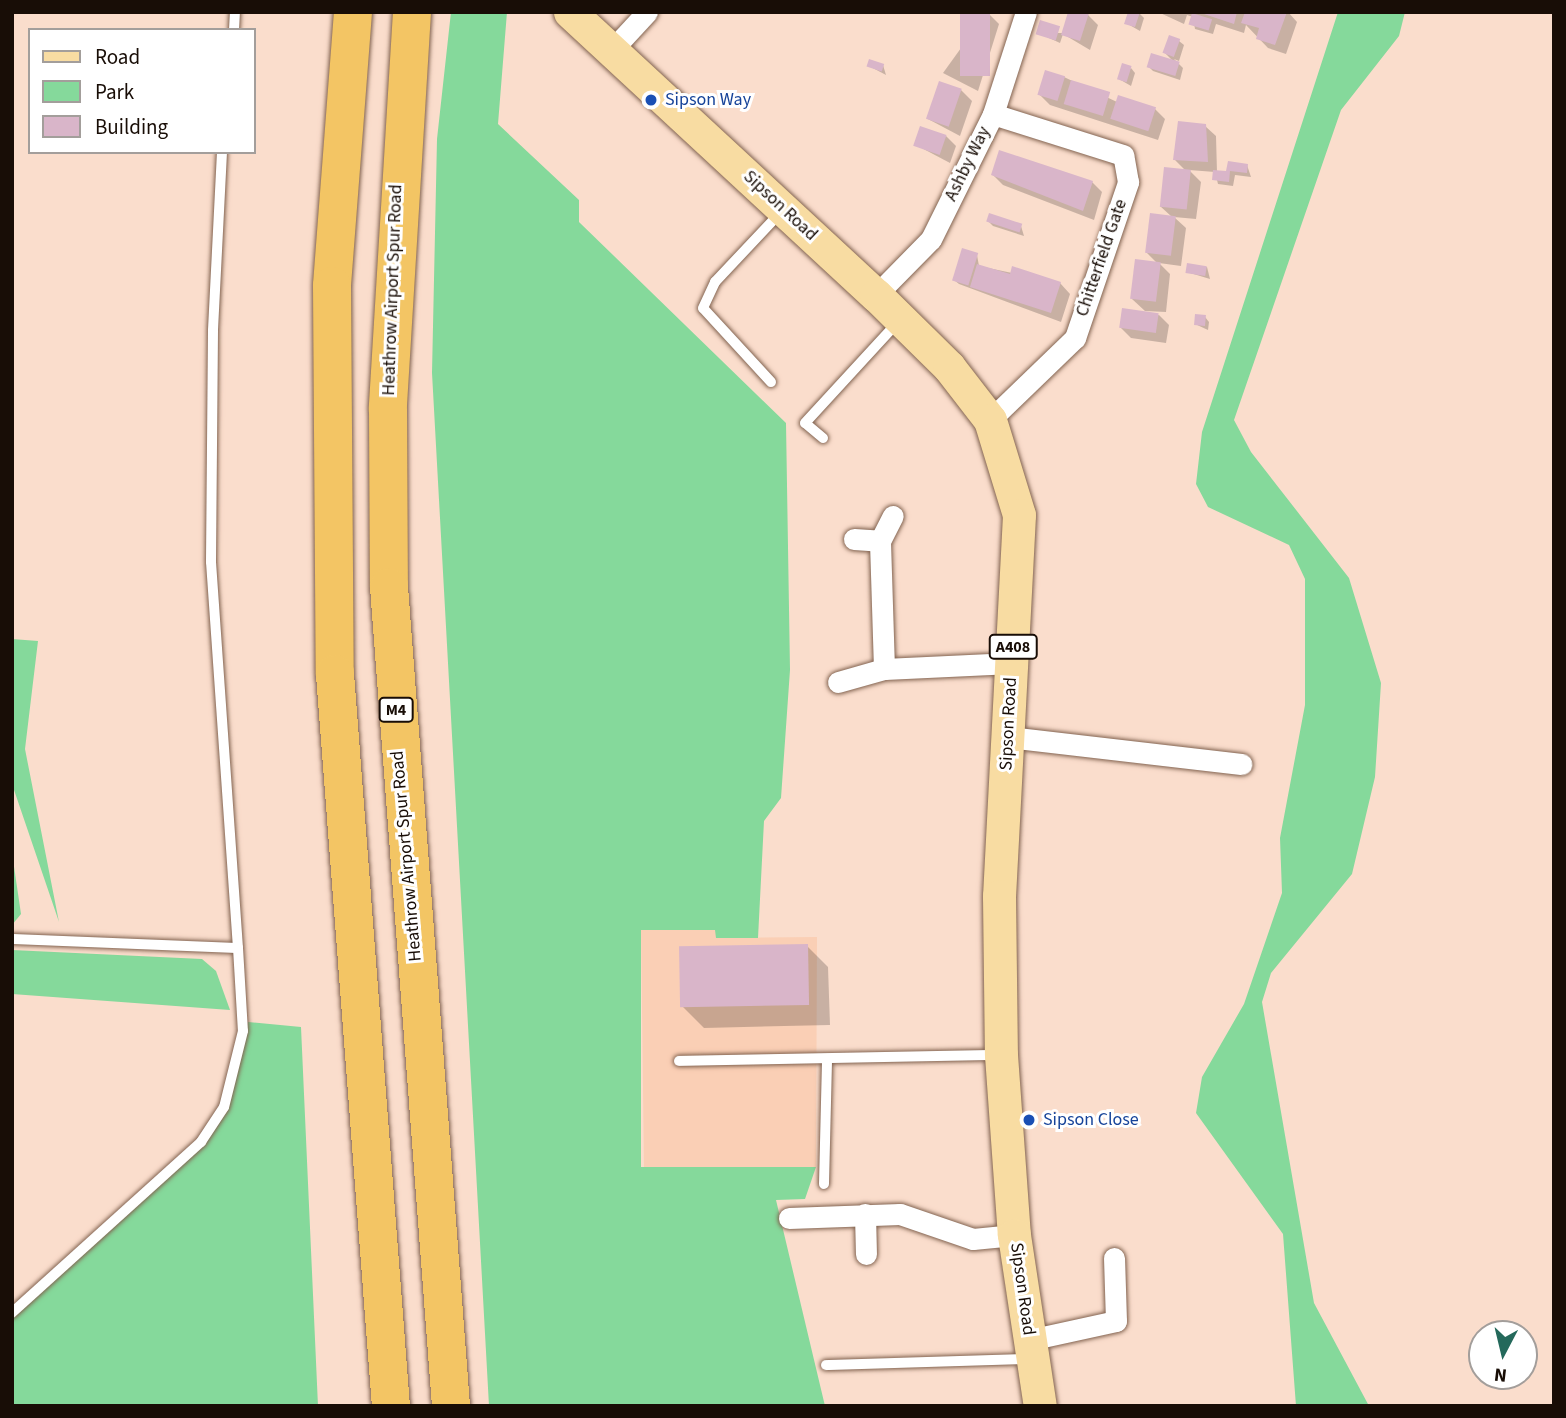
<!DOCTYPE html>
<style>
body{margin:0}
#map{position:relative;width:1566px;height:1418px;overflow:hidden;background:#faddcc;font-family:"Source Sans 3",sans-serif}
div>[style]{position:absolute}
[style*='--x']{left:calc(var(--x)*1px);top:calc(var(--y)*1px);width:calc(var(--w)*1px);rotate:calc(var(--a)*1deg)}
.built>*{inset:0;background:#facfb5}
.green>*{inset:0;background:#85d99b}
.shadow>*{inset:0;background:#0003}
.building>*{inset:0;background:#d9b5c9;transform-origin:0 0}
.roads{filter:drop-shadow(0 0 2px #826350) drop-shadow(0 0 2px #826350)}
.service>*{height:10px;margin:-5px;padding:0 5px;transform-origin:5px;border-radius:5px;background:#fff}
.minor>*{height:21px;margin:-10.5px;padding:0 10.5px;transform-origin:10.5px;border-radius:10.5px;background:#fff}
.primary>*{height:33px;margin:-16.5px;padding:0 16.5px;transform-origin:16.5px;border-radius:16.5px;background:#f8dca2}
.motorway>*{height:38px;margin:-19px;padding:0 19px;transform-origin:19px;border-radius:19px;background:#f3c564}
.dots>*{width:19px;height:19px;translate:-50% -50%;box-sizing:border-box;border:4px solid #fff;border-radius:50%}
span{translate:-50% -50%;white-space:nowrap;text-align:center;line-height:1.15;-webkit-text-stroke:6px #fff;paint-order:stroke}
.shield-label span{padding:2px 5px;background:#fff;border:2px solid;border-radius:5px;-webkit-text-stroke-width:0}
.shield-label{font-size:16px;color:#180d06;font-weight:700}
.transit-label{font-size:18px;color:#164399}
.left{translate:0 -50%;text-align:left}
.street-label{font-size:18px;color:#180d06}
.frame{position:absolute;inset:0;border:14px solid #180d06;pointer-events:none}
.legend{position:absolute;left:28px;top:28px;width:228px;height:126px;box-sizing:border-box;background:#fff;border:2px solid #a39e9b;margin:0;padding:9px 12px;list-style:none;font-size:21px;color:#180d06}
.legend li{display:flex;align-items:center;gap:14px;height:35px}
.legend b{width:35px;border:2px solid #a39e9b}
.north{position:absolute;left:1468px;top:1320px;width:70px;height:70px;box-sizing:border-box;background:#fff;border:2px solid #a39e9b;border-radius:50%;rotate:187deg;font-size:19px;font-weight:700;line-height:28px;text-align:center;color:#180d06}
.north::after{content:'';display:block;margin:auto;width:24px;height:32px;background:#24695b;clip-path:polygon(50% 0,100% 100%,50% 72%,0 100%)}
</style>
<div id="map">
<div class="built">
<i style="clip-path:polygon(641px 930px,716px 930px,716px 938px,817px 937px,816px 1167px,644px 1168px)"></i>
</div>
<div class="green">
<i style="clip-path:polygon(451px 12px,507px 12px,498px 124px,579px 200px,579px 222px,786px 423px,790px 670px,781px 798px,764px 821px,758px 938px,716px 938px,715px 930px,641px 930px,641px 1167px,816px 1167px,805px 1199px,776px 1200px,825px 1406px,489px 1406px,432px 373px,437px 139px)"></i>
<i style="clip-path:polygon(1338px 12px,1405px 12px,1399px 36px,1341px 110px,1234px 420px,1251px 452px,1349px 578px,1381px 683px,1375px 777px,1352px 874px,1271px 973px,1262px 1002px,1314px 1303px,1369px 1406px,1296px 1406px,1283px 1234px,1196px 1113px,1202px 1077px,1244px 1004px,1282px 893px,1280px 838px,1305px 705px,1305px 579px,1289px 545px,1208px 507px,1196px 484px,1202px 432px)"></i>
<i style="clip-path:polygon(12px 639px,38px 641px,25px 749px,59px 922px,12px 784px)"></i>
<i style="clip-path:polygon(12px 853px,21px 914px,12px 925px)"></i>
<i style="clip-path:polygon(12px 950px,202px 959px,216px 971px,230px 1010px,12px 994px)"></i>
<i style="clip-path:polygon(248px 1022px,301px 1027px,318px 1406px,12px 1406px,12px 1319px,227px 1112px)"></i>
</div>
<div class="shadow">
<i style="clip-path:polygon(987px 12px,999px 24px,978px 91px,943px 73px)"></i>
<i style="clip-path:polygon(1070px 12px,1088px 15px,1098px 25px,1090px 50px,1063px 34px,1060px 43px,1038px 33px,1063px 33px)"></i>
<i style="clip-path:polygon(1158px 12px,1288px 12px,1297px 22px,1286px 54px,1268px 48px,1246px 25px,1244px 33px,1216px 24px,1213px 34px,1195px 29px,1193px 17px,1187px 15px,1184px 24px)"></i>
<i style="clip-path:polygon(1139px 13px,1144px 18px,1140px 31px,1126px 23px)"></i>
<i style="clip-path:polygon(1179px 41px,1184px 45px,1179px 61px,1174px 59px,1183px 68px,1180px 80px,1153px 71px,1149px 67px,1174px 62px,1165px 53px)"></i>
<i style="clip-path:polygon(883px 65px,886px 75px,869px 66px)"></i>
<i style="clip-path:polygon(1131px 68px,1135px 73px,1131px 86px,1119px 79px)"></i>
<i style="clip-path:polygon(1064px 77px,1117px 102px,1155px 109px,1165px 119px,1158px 140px,1050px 105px,1039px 94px)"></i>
<i style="clip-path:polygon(961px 90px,972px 101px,960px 136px,928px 119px)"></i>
<i style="clip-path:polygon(1205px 126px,1216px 136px,1217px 172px,1228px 173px,1229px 163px,1247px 165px,1251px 177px,1235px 175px,1233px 186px,1218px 184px,1215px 172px,1189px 170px,1201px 182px,1196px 219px,1174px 217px,1186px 228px,1181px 266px,1159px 263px,1170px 274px,1166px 312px,1145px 311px,1132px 299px,1158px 264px,1146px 252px,1172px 217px,1160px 206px,1186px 171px,1175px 160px)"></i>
<i style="clip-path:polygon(946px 136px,956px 146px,950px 163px,916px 145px)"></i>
<i style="clip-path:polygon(993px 175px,1092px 182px,1102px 192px,1094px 220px,1003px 185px)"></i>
<i style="clip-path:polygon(988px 221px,1021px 226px,1024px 236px,993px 226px)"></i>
<i style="clip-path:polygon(977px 255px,979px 266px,1060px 283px,1070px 294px,1061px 322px,959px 284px,954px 280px)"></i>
<i style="clip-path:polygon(1207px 267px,1210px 279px,1187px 272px)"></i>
<i style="clip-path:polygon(1159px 315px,1169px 325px,1166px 343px,1131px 338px,1120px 327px)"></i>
<i style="clip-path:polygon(1205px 317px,1209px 322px,1208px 330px,1195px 324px)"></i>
<i style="clip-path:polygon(807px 946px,828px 967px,830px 1025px,704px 1028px,683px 1007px)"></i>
</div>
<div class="building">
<i style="left:960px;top:12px;width:30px;height:64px"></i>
<i style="clip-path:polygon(1068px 12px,1089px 13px,1080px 41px,1061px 35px)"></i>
<i style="clip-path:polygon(1128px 12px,1140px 12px,1135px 27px,1124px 24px)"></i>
<i style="clip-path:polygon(1198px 12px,1237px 12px,1234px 24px)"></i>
<i style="clip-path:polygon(1245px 12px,1287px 12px,1275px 45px,1256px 39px,1259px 28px,1241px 23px)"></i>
<i style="left:1192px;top:13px;width:21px;height:12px;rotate:17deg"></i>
<i style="left:1040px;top:20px;width:21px;height:15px;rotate:17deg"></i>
<i style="left:1169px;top:35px;width:12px;height:19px;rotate:20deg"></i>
<i style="left:1151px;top:53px;width:30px;height:15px;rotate:17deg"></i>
<i style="left:869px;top:59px;width:16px;height:8px;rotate:18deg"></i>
<i style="left:1122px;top:63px;width:10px;height:17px;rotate:17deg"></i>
<i style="left:1045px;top:70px;width:21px;height:26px;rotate:17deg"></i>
<i style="left:1071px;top:80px;width:41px;height:25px;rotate:17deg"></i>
<i style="left:939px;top:81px;width:24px;height:40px;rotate:19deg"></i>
<i style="left:1118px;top:95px;width:40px;height:25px;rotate:18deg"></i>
<i style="clip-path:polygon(1178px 121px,1206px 124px,1208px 162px,1173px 160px)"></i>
<i style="left:920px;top:126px;width:28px;height:21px;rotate:19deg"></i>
<i style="clip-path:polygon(999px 150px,1093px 181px,1083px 211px,991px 175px)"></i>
<i style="clip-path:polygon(1228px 161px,1248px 164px,1247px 173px,1230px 171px,1229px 182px,1212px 180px,1213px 170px,1226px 171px)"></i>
<i style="left:1164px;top:167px;width:27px;height:40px;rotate:6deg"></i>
<i style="left:989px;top:213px;width:35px;height:9px;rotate:18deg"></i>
<i style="left:1150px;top:213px;width:26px;height:40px;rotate:7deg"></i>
<i style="left:962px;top:248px;width:17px;height:34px;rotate:17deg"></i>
<i style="left:1135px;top:259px;width:26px;height:40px;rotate:7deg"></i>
<i style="left:1187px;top:263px;width:20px;height:10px;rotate:9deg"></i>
<i style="clip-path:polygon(977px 264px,1010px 274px,1012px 266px,1061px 282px,1051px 313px,970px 287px)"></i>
<i style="left:1122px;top:308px;width:37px;height:20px;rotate:8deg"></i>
<i style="left:1195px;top:314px;width:11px;height:11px;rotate:5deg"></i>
<i style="left:808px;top:944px;width:61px;height:129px;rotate:89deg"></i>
</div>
<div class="roads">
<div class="service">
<i style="--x:234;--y:30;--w:18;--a:-87"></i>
<i style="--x:222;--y:152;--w:179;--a:92.9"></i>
<i style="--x:213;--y:331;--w:231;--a:90.5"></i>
<i style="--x:211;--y:562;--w:387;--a:86"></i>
<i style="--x:771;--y:382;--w:100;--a:-132.6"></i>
<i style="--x:703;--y:308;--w:29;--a:-65"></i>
<i style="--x:715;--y:282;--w:98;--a:-46.7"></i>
<i style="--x:823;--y:438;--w:23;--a:-140"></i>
<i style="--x:805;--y:423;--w:136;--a:-47.4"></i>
<i style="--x:12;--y:939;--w:226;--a:2.3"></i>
<i style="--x:238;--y:948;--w:83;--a:86.6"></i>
<i style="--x:243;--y:1031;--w:78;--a:104"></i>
<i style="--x:224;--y:1107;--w:42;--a:123.3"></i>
<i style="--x:201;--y:1142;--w:255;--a:137.9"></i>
<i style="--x:679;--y:1061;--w:319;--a:-1.1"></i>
<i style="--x:824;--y:1184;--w:123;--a:-88.6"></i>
<i style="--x:826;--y:1365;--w:202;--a:-1.7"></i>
</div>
<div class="minor">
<i style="--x:611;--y:51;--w:53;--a:-47.3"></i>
<i style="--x:876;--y:295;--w:78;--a:-45.5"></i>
<i style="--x:931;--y:239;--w:140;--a:-63.6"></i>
<i style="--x:993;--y:114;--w:107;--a:-72.1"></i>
<i style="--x:990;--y:420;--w:118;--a:-44"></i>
<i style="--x:1075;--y:338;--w:165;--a:-71.2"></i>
<i style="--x:1128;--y:182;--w:27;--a:-100"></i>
<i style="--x:1123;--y:155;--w:136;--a:-162.5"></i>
<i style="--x:854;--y:539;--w:26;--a:4"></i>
<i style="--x:884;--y:669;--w:128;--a:-91.8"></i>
<i style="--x:880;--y:541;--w:28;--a:-63"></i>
<i style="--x:838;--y:682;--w:48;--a:-15.8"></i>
<i style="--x:884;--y:669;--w:128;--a:-2.7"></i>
<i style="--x:1008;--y:737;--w:235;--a:6.6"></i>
<i style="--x:865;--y:1214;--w:40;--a:88.6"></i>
<i style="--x:789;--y:1218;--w:111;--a:-2.1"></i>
<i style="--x:900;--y:1214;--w:77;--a:18.9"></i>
<i style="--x:973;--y:1239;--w:41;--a:-5.6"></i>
<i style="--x:1029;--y:1340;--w:89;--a:-12.3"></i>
<i style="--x:1116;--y:1321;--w:63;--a:-91.8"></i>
</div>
<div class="primary">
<i style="--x:570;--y:12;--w:417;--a:42.8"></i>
<i style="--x:876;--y:295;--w:103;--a:44.6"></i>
<i style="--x:949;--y:367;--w:67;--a:52.3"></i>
<i style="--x:990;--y:420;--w:99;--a:73"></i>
<i style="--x:1019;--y:515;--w:382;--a:93"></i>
<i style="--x:999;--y:896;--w:159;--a:89.3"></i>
<i style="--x:1001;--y:1055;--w:180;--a:85.9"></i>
<i style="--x:1014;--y:1235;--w:173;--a:81.4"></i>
</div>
<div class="motorway">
<i style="--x:353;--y:12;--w:275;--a:94.4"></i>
<i style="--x:332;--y:286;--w:388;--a:89.6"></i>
<i style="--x:335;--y:674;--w:734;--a:85.63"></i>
<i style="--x:412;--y:12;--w:398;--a:93.5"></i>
<i style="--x:388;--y:409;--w:178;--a:89.7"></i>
<i style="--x:389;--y:587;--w:821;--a:85.67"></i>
</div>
</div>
<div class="dots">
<i style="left:651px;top:100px;background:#1a4fb4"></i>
<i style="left:1029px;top:1120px;background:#1a4fb4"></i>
</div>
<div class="shield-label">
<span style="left:1013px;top:647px">A408</span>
<span style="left:396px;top:710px">M4</span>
</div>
<div class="transit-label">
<span class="left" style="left:665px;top:100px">Sipson Way</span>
<span class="left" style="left:1043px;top:1120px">Sipson Close</span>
</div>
<div class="street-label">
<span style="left:968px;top:164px;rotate:-64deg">Ashby Way</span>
<span style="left:780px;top:206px;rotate:43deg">Sipson Road</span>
<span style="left:1102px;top:258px;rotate:-71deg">Chitterfield Gate</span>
<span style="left:393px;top:290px;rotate:-88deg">Heathrow Airport Spur Road</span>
<span style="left:1009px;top:724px;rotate:-87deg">Sipson Road</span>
<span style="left:407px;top:856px;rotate:-95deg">Heathrow Airport Spur Road</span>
<span style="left:1022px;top:1289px;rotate:82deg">Sipson Road</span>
</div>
<div class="frame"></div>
<ul class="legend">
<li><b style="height:9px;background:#f8dca2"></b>Road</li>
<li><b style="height:19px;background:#85d99b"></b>Park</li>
<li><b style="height:19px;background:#d9b5c9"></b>Building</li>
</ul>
<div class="north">N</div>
</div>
